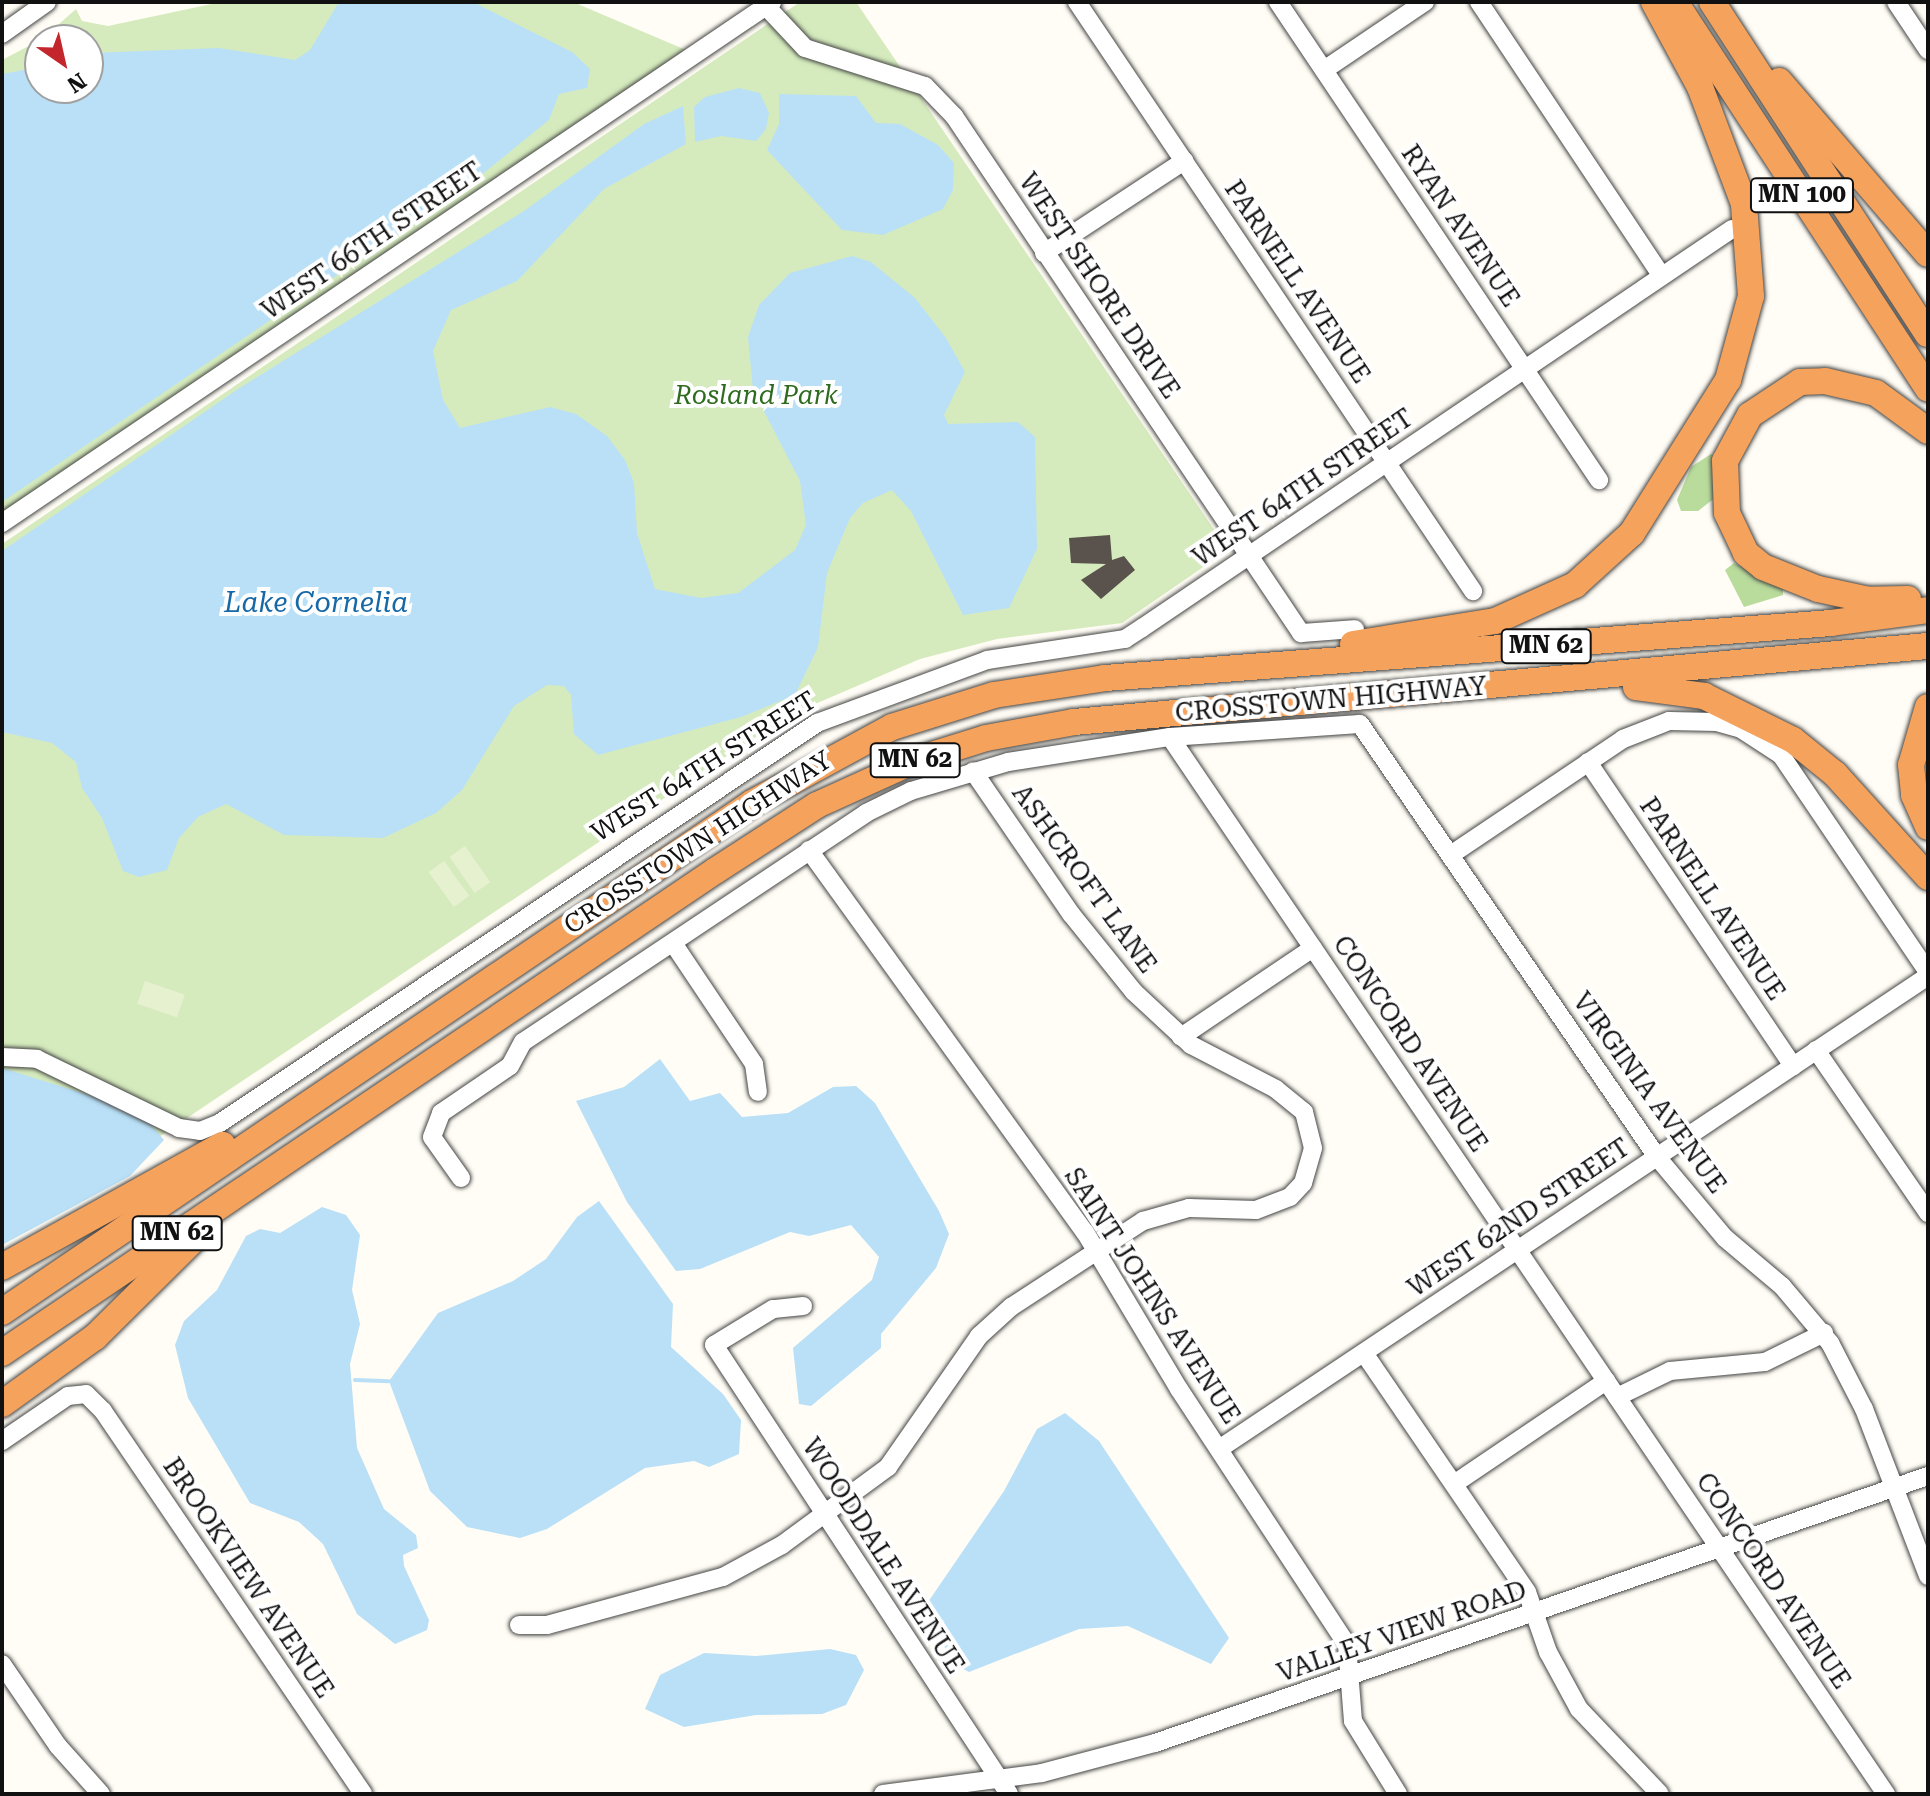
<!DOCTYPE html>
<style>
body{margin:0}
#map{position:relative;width:1930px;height:1796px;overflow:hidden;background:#fffdf5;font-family:"Roboto Serif",serif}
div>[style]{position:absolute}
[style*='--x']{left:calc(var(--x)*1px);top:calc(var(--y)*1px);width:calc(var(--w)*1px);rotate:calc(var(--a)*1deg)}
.green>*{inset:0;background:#d5ebbd}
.forest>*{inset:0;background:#b9dc9c}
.pitch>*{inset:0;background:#e6f2cf;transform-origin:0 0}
.water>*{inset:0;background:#b9e0f7}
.stream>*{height:4px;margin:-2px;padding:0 2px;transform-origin:2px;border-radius:2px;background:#b9e0f7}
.building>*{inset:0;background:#5a524d}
.roads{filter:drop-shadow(0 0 2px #444) drop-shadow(0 0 2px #444)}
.minor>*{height:18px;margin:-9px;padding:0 9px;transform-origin:9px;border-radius:9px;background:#fff}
.highway>*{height:26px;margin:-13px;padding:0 13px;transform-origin:13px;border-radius:13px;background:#f5a25d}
span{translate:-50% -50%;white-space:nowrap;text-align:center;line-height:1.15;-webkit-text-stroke:8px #fff;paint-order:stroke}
.shield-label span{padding:2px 6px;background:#fff;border:2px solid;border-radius:6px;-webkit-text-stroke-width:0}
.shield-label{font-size:24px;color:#111;font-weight:700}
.street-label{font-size:26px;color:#111}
.park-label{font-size:26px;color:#2f6b1f;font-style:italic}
.water-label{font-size:28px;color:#1768a6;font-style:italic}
.frame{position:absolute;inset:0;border:4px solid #111;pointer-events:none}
.north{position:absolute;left:24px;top:24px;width:80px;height:80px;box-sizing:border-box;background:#fff;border:2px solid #a0a0a0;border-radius:50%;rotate:146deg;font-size:22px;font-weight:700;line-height:32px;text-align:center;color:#111}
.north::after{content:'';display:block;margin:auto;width:28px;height:36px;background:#c4262e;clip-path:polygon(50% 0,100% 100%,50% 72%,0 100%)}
</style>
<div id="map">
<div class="green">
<i style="clip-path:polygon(221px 2px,573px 2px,686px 50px,2px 513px,2px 60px,40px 40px,40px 88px,88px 88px,88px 40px,41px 40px,76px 9px,82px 21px,108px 26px)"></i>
<i style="clip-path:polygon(800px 2px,856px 2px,1228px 550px,1122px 623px,997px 639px,920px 659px,787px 716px,2px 1242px,2px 544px)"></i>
</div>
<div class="forest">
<i style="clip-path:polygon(1711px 454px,1719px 459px,1716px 497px,1698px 511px,1681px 511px,1677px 500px,1691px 467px)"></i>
<i style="clip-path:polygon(1734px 563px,1783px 588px,1783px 595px,1744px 607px,1725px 570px)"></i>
</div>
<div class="pitch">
<i style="left:465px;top:846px;width:44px;height:19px;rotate:55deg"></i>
<i style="left:444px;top:861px;width:43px;height:19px;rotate:54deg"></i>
<i style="left:145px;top:981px;width:42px;height:24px;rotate:19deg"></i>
</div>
<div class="water">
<i style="clip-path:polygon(339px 2px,477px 4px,572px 52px,590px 69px,587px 88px,559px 94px,549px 120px,464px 189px,2px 502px,2px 74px,40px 67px,40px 88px,88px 88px,90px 53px,219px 48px,295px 60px,310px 50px)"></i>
<i style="clip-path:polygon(739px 88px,760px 93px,769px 113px,766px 129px,756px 141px,721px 136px,695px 142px,694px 107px,705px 97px)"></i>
<i style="clip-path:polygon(779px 94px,856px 96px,876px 123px,900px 124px,938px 145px,954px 163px,953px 190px,943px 209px,883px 235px,842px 230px,767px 150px,779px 124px)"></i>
<i style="clip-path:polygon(683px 106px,686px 144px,604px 189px,517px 281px,451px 310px,433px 351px,443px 400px,460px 428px,550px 407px,576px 414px,607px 436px,625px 460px,634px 483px,637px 533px,655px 589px,701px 598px,738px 593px,795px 550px,806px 525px,800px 481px,753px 390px,748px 337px,759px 305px,790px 273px,852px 256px,871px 262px,915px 298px,946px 338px,965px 372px,944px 415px,948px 424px,1018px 422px,1035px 437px,1037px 549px,1009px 608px,963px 615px,911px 511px,892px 490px,863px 503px,850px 518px,827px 573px,818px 647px,795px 695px,741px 717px,598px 755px,574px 734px,571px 695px,564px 686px,547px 685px,514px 706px,462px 790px,436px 813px,383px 838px,284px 835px,226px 804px,198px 817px,179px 838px,167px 870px,139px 877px,123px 871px,102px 818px,82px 788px,76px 762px,52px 743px,2px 732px,2px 551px,238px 389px,524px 211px,644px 124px)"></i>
<i style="clip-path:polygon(660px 1059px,690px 1101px,720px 1093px,742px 1117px,788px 1113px,833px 1087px,856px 1086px,875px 1103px,939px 1211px,949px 1234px,936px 1268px,881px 1334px,881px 1348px,811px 1406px,799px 1404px,793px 1348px,872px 1280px,879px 1257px,851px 1225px,809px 1236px,790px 1232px,700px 1269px,676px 1271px,627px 1202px,576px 1101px,624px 1087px)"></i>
<i style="clip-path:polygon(2px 1068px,105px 1100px,149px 1122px,164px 1140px,130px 1176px,2px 1245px)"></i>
<i style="clip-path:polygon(599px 1201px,673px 1304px,671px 1347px,723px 1394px,741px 1420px,739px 1454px,709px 1467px,694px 1461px,645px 1468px,547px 1529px,520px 1538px,467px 1527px,430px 1491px,389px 1381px,438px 1313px,513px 1281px,546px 1259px,577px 1217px)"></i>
<i style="clip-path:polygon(322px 1207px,346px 1215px,360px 1235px,352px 1290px,360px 1324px,350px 1364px,357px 1448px,384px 1509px,416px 1535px,418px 1548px,403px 1555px,404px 1566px,429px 1620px,427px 1630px,395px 1644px,357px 1614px,323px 1544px,299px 1522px,250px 1503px,188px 1398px,175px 1345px,184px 1321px,217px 1290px,246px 1236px,260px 1229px,280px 1233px)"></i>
<i style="clip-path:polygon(1065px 1413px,1099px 1441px,1229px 1638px,1211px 1664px,1128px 1626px,1079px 1629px,969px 1672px,956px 1665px,927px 1620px,928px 1602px,1004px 1491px,1037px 1429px)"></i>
<i style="clip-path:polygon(830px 1649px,856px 1655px,864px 1670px,846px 1705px,822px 1714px,756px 1715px,684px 1727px,645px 1709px,660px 1675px,704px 1653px,756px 1656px)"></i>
</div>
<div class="stream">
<i style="--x:355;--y:1380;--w:34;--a:2"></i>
</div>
<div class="building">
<i style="clip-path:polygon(1110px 535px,1112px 560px,1124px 556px,1135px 570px,1101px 599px,1081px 580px,1106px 564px,1071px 563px,1069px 538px)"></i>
</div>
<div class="roads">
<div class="minor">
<i style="--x:762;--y:2;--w:63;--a:46.9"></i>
<i style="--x:805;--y:48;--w:126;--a:17.6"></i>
<i style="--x:925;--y:86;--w:42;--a:46"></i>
<i style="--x:954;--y:116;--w:623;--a:56.13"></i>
<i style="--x:1301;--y:633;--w:54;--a:-4.2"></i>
<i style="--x:1077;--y:2;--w:710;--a:56.09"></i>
<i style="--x:1278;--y:2;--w:576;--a:56.12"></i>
<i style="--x:1479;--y:2;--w:329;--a:56.3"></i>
<i style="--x:1896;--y:2;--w:58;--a:56.3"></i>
<i style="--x:2;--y:34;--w:55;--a:-35.4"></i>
<i style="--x:1324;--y:70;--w:122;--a:-34"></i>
<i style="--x:1044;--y:253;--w:168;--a:-33.3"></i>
<i style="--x:2;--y:523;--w:930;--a:-34.08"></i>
<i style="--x:1170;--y:737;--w:1277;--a:55.89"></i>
<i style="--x:1588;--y:762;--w:367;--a:56"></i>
<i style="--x:809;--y:850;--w:471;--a:54.2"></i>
<i style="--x:1085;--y:1232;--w:183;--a:59.1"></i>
<i style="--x:1179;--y:1389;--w:306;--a:56.7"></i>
<i style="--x:1347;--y:1645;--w:76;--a:85.5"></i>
<i style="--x:1353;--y:1721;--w:86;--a:58.3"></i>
<i style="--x:1452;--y:854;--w:206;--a:-33.9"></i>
<i style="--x:1623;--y:739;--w:49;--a:-21.4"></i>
<i style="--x:1669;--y:721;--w:48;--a:1.2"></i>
<i style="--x:1717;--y:722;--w:25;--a:16"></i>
<i style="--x:1741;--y:729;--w:48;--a:33"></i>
<i style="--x:1781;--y:755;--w:262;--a:55.9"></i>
<i style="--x:673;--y:943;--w:146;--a:56.2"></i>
<i style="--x:754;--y:1064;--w:28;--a:82"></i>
<i style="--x:1181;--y:1037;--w:159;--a:-34"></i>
<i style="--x:1816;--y:1050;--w:198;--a:55.5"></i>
<i style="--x:2;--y:1057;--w:35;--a:3"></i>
<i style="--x:37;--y:1059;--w:158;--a:25.9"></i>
<i style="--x:179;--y:1128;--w:21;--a:8"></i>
<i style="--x:200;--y:1131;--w:22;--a:-22"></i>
<i style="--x:220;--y:1123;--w:719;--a:-33.82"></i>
<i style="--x:817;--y:723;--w:181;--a:-20.3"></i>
<i style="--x:987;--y:660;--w:140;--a:-8.7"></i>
<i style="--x:1125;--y:639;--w:20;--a:-33"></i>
<i style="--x:1142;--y:628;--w:712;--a:-34.07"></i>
<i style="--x:461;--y:1178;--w:50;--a:-125.3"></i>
<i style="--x:432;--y:1137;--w:26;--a:-69"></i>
<i style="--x:441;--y:1113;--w:83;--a:-34.3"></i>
<i style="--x:510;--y:1066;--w:27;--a:-62"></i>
<i style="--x:523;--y:1042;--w:412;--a:-33.7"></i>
<i style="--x:866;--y:813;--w:50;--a:-26.1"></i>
<i style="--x:911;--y:791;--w:101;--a:-16.6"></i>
<i style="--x:1008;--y:762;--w:164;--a:-8.8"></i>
<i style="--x:1170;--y:737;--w:190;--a:-3.9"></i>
<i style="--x:1360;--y:724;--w:525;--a:55.55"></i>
<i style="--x:1657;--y:1157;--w:106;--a:50"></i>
<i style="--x:1725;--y:1238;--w:75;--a:40.1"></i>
<i style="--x:1782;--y:1286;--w:75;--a:49.9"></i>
<i style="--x:1830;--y:1343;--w:74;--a:62.7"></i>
<i style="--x:1864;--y:1409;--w:179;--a:69"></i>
<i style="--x:803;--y:1306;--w:30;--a:174"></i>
<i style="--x:773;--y:1309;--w:69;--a:148.6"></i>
<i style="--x:714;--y:1345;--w:537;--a:56.69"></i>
<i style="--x:1364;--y:1353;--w:289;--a:55.7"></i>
<i style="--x:1527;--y:1592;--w:64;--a:70.7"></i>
<i style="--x:1548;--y:1652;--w:65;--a:61.5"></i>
<i style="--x:1579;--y:1709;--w:117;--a:46.4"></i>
<i style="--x:1617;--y:1397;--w:59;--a:-26.1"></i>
<i style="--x:1670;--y:1371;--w:95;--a:-5.4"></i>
<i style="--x:1765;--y:1362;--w:66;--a:-26.2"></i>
<i style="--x:2;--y:1441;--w:80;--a:-34.3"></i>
<i style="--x:68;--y:1396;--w:18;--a:-6"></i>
<i style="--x:86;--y:1394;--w:24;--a:45"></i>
<i style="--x:103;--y:1411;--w:463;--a:55.8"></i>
<i style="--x:1219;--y:1449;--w:852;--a:-33.71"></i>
<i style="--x:1454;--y:1484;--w:184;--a:-34.1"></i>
<i style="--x:519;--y:1625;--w:28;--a:0"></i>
<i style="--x:547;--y:1625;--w:182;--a:-15.3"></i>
<i style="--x:723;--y:1577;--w:67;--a:-28.5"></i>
<i style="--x:782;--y:1545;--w:132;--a:-36.3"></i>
<i style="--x:888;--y:1467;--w:160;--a:-55.2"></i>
<i style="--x:979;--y:1336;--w:43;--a:-42.2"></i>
<i style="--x:1011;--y:1307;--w:158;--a:-33.1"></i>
<i style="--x:1143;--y:1221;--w:48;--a:-15.8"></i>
<i style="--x:1189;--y:1208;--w:67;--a:1.7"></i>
<i style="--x:1256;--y:1210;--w:36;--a:-21"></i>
<i style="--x:1290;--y:1197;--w:19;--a:-47"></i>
<i style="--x:1303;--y:1183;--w:36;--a:-74"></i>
<i style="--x:1313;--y:1148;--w:37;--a:-104"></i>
<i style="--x:1304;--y:1112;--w:36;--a:-141"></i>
<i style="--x:1276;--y:1089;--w:96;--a:-152.6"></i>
<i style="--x:1191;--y:1045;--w:78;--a:-137.1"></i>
<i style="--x:1134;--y:992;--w:100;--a:-128.9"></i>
<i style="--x:1071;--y:914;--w:173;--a:-124.4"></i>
<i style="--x:2;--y:1664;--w:99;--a:55.7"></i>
<i style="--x:58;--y:1746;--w:64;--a:48.1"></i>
<i style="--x:883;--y:1794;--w:160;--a:-7.5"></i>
<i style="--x:1042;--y:1773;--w:117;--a:-14.9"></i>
<i style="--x:1155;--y:1743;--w:818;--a:-19.06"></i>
</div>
<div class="highway">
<i style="--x:1675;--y:2;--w:462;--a:56.8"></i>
<i style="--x:1712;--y:2;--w:396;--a:57"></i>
<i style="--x:1779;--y:81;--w:228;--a:49.3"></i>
<i style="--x:1908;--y:599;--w:39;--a:179"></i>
<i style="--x:1869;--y:600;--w:52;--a:-167.8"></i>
<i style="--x:1818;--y:589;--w:59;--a:-158.2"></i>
<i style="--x:1763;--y:567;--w:22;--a:-141"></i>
<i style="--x:1746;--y:553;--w:44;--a:-115.4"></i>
<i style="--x:1727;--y:513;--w:52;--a:-92.2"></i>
<i style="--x:1725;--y:461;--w:52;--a:-61.5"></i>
<i style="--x:1750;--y:415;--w:60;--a:-33.4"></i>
<i style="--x:1800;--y:382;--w:25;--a:-2"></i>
<i style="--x:1825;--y:381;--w:52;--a:13.2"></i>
<i style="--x:1876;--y:393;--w:64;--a:36.2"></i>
<i style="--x:1353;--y:644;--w:144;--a:-9.2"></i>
<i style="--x:1495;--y:621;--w:88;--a:-24.2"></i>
<i style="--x:1575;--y:585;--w:77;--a:-42.4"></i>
<i style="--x:1632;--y:533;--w:181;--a:-57.9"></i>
<i style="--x:1728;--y:380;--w:87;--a:-74.7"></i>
<i style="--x:1751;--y:296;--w:92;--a:-94.4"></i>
<i style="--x:1744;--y:204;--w:125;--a:-110.6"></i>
<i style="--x:1700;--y:87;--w:97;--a:-118.4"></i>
<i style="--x:1636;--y:687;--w:69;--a:7.5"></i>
<i style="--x:1704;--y:696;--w:99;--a:26.3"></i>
<i style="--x:1793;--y:740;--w:54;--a:39"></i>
<i style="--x:1835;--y:774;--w:139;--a:47.9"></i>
<i style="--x:1928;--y:707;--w:60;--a:106.3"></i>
<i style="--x:1911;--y:765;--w:30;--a:84"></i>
<i style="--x:1914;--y:795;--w:35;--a:66"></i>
<i style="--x:2;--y:1267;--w:252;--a:-29"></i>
<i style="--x:2;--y:1312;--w:906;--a:-34.16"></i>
<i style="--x:752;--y:803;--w:159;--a:-28.5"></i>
<i style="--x:892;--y:727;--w:107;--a:-17.4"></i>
<i style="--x:994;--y:695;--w:112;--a:-8.7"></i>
<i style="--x:1105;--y:678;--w:728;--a:-4.33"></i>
<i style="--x:1831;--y:623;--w:98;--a:-7.6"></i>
<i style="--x:2;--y:1353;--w:861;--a:-34.06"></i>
<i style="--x:715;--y:871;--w:121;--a:-32.9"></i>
<i style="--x:817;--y:805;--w:109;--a:-24.4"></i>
<i style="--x:916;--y:760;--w:73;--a:-17.4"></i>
<i style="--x:986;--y:738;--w:89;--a:-10.3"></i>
<i style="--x:1074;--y:722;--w:857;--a:-5.09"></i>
<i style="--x:2;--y:1404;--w:115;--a:-35.8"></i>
<i style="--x:95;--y:1337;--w:138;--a:-44.7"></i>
</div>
</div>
<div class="shield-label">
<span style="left:1802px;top:195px">MN 100</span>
<span style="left:1546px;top:646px">MN 62</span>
<span style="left:915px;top:760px">MN 62</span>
<span style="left:177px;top:1233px">MN 62</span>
</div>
<div class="street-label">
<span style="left:1460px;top:226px;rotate:56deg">RYAN AVENUE</span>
<span style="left:372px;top:241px;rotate:-34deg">WEST 66TH STREET</span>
<span style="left:1297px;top:282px;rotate:56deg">PARNELL AVENUE</span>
<span style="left:1099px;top:286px;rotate:56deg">WEST SHORE DRIVE</span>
<span style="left:1303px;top:488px;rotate:-34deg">WEST 64TH STREET</span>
<span style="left:1331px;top:700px;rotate:-5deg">CROSSTOWN HIGHWAY</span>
<span style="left:704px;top:767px;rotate:-32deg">WEST 64TH STREET</span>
<span style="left:698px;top:843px;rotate:-33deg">CROSSTOWN HIGHWAY</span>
<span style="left:1084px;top:879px;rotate:54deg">ASHCROFT LANE</span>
<span style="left:1712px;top:899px;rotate:56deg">PARNELL AVENUE</span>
<span style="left:1410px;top:1044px;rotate:56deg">CONCORD AVENUE</span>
<span style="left:1649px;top:1093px;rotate:54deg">VIRGINIA AVENUE</span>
<span style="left:1519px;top:1218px;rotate:-34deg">WEST 62ND STREET</span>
<span style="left:1152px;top:1296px;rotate:57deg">SAINT JOHNS AVENUE</span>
<span style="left:883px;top:1556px;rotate:57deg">WOODDALE AVENUE</span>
<span style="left:248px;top:1578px;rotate:56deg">BROOKVIEW AVENUE</span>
<span style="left:1773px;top:1581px;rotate:56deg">CONCORD AVENUE</span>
<span style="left:1402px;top:1632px;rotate:-19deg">VALLEY VIEW ROAD</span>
</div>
<div class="park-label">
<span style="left:756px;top:396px">Rosland Park</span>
</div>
<div class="water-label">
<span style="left:316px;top:603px">Lake Cornelia</span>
</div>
<div class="frame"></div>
<div class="north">N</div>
</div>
